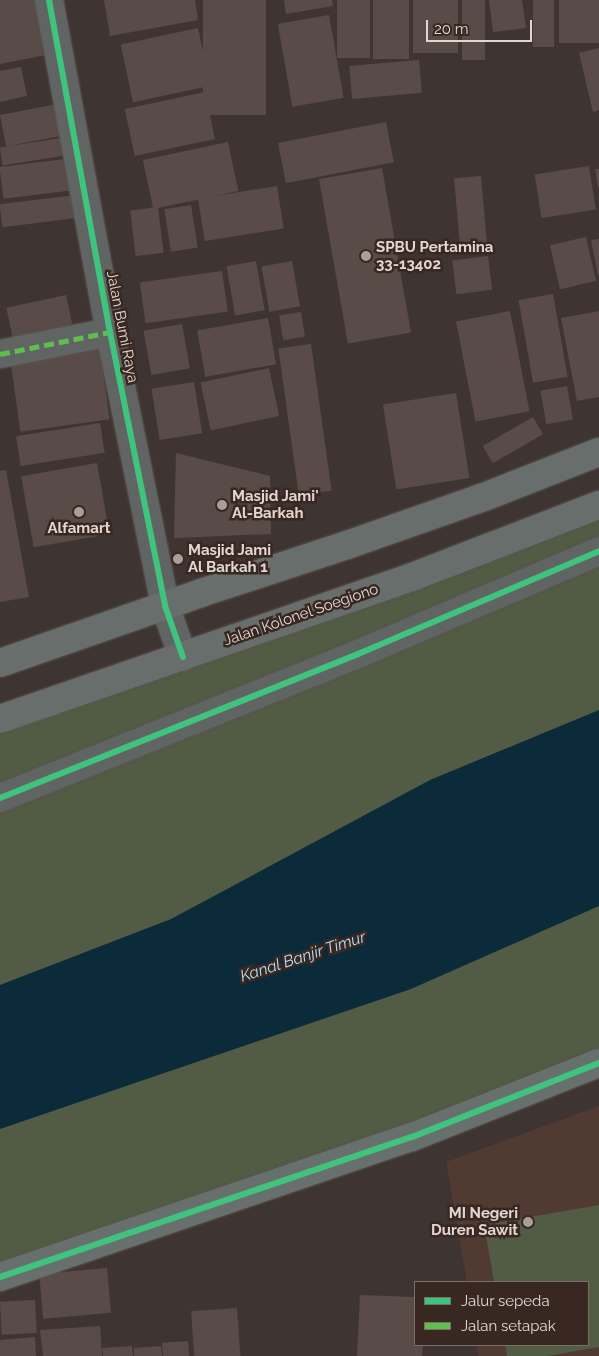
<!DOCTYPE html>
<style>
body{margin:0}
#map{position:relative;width:599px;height:1356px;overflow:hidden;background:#3e3532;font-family:Raleway,sans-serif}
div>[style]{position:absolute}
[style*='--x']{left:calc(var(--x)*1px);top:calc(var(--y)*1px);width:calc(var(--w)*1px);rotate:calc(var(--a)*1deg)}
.built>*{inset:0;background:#503a31}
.green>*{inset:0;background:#525b43}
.water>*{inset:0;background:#0b2b3b}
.building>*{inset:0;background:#594c48;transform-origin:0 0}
.roads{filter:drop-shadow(0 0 1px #5b5350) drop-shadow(0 0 1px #5b5350)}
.street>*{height:28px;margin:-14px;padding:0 14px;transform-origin:14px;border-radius:14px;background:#606564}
.secondary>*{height:28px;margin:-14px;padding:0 14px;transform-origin:14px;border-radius:14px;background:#68706e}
.primary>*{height:28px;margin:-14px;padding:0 14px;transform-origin:14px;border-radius:14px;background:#676e6c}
.quiet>*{height:5px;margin-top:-2.5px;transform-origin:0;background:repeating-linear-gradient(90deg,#5fbe4e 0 10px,transparent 0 15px)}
.cycleway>*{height:6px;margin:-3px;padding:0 3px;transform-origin:3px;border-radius:3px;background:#40c37c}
.dots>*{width:14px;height:14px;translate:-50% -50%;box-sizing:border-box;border:2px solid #392822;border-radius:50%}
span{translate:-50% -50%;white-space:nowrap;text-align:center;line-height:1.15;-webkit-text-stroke:5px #392822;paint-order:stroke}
.poi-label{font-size:15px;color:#e1d6d2;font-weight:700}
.left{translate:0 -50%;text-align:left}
.right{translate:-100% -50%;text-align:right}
.street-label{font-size:15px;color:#e1d6d2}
.water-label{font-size:16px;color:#b5dff9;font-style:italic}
.legend{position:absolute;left:414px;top:1281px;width:175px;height:65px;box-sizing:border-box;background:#392822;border:1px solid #7c6e68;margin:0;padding:6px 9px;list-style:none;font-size:15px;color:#e1d6d2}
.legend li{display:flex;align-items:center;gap:10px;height:25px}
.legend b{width:25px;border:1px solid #7c6e68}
.scale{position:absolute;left:426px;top:20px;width:106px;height:22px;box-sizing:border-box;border:2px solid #e1d6d2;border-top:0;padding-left:6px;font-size:15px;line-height:18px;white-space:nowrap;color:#e1d6d2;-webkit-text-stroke:4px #392822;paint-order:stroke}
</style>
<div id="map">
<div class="built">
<i style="clip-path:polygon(599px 1106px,599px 1356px,479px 1356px,477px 1345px,588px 1345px,588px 1282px,467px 1282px,446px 1162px)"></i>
</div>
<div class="green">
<i style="clip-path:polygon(599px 505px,599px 1063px,0 1277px,0 719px)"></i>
<i style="clip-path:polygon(599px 1205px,599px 1347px,548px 1356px,507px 1356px,505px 1345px,588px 1345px,588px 1282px,494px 1282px,484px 1225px)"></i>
</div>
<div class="water">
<i style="clip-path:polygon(599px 710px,599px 906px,411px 989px,0 1129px,0 985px,171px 919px,430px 780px)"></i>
</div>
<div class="building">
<i style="clip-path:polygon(0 0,35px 0,46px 55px,0 64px)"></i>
<i style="clip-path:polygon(104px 0,195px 0,198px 20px,110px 36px)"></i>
<i style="left:203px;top:0;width:63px;height:115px"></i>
<i style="clip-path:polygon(284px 0,332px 0,333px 6px,286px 14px)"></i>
<i style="left:337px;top:0;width:33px;height:58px"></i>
<i style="left:373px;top:0;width:36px;height:59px"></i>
<i style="left:413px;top:0;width:45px;height:53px"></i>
<i style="left:462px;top:0;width:23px;height:60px"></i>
<i style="clip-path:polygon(489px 0,522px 0,526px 28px,493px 32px)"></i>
<i style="left:533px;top:0;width:21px;height:47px"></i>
<i style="left:559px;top:0;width:40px;height:43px"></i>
<i style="left:329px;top:15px;width:84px;height:52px;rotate:80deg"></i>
<i style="left:198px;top:28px;width:59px;height:79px;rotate:78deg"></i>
<i style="clip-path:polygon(599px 48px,599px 110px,593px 112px,579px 53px)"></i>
<i style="left:419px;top:60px;width:33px;height:70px;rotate:85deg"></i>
<i style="clip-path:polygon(21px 67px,27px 96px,0 102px,0 71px)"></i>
<i style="left:205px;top:92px;width:48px;height:82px;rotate:78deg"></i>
<i style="left:57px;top:104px;width:32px;height:58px;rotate:79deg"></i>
<i style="left:386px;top:122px;width:41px;height:110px;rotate:79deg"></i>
<i style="left:67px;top:137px;width:18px;height:68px;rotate:81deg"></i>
<i style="left:228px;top:142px;width:50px;height:87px;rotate:78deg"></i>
<i style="left:73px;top:158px;width:32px;height:74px;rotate:83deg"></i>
<i style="left:589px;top:166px;width:44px;height:55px;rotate:81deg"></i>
<i style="left:382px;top:168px;width:167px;height:64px;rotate:80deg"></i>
<i style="clip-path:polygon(595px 169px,599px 169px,599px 187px,598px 187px)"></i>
<i style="left:481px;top:176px;width:71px;height:27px;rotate:85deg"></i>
<i style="left:277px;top:186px;width:43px;height:80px;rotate:81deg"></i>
<i style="left:76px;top:195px;width:23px;height:77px;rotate:83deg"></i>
<i style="left:191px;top:205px;width:43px;height:27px;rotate:81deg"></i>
<i style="left:158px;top:207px;width:46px;height:28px;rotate:83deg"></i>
<i style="left:586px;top:237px;width:45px;height:37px;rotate:77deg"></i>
<i style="clip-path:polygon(599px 239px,599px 275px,598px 275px,591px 240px)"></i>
<i style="left:488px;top:256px;width:34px;height:36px;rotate:83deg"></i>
<i style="left:256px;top:261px;width:50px;height:30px;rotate:80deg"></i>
<i style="left:292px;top:261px;width:46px;height:31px;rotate:80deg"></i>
<i style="left:222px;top:271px;width:41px;height:83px;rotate:82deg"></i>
<i style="left:553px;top:294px;width:84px;height:35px;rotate:80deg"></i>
<i style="left:66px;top:295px;width:39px;height:61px;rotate:78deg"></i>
<i style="left:510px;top:311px;width:102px;height:55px;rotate:79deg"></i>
<i style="clip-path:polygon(599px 311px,599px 397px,577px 401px,561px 318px)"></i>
<i style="left:301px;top:312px;width:25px;height:22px;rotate:81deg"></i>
<i style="left:268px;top:318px;width:47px;height:72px;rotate:80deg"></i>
<i style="left:182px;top:324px;width:45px;height:39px;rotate:80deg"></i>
<i style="left:99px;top:344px;width:76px;height:90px;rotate:82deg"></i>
<i style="left:311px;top:344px;width:148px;height:33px;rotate:82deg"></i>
<i style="left:269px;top:368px;width:49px;height:70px;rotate:78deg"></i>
<i style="left:194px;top:382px;width:52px;height:43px;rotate:81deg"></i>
<i style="left:567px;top:386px;width:34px;height:27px;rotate:80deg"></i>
<i style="left:456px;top:393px;width:86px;height:74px;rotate:81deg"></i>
<i style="left:533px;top:417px;width:20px;height:58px;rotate:60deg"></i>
<i style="left:100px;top:423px;width:30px;height:85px;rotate:81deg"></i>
<i style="clip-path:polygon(176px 453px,270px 476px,271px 534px,174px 538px)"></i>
<i style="left:97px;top:463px;width:72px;height:77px;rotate:80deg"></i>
<i style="clip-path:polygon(6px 470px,29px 597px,0 602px,0 471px)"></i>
<i style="left:107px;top:1268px;width:45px;height:68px;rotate:85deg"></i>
<i style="clip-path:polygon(360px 1295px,415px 1297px,415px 1345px,423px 1345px,422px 1356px,357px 1356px)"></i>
<i style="left:35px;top:1300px;width:33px;height:35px;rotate:87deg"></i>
<i style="left:237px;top:1308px;width:48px;height:46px;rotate:86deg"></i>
<i style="clip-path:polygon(100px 1326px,102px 1356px,43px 1356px,40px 1330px)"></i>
<i style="clip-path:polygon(35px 1337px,36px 1356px,0 1356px,0 1340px)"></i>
<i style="left:188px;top:1341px;width:15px;height:26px;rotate:86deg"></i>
<i style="clip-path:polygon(132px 1346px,133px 1356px,103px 1356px,102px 1348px)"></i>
<i style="clip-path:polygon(161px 1346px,162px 1356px,134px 1356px,134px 1348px)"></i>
</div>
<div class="roads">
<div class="street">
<i style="--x:49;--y:0;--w:338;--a:79.6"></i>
<i style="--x:110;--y:332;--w:279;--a:78.6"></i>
<i style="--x:165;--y:606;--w:54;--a:70.6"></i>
<i style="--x:0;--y:354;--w:112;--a:-11.3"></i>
<i style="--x:0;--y:798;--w:386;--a:-21.9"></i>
<i style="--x:358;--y:654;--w:262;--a:-23.1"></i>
</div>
<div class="secondary">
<i style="--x:0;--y:1277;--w:435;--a:-18.8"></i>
<i style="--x:412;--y:1137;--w:201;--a:-21.6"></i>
</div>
<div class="primary">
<i style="--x:0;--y:663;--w:213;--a:-19.2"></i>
<i style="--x:201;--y:593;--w:154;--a:-18.2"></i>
<i style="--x:347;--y:545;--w:145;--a:-19.3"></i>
<i style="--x:484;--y:497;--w:123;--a:-21.4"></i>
<i style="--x:0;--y:719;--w:436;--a:-19"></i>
<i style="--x:412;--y:577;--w:200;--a:-21.1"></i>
</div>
</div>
<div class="quiet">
<i style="--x:0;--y:354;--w:112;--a:-11.3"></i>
</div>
<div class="cycleway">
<i style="--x:49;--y:0;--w:338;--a:79.6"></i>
<i style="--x:110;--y:332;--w:279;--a:78.6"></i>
<i style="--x:165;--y:606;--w:54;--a:70.6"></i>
<i style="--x:0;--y:798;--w:386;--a:-21.9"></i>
<i style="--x:358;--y:654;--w:262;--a:-23.1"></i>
<i style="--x:0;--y:1277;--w:435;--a:-18.8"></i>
<i style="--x:412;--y:1137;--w:201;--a:-21.6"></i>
</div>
<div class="dots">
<i style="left:366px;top:256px;background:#a89e9a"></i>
<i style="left:222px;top:505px;background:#a89e9a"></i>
<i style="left:79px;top:512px;background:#a89e9a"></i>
<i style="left:178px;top:559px;background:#a89e9a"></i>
<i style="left:528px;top:1222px;background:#a89e9a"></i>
</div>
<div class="poi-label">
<span class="left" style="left:376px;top:256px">SPBU Pertamina<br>33-13402</span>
<span class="left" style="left:232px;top:505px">Masjid Jami'<br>Al-Barkah</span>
<span style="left:79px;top:529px">Alfamart</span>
<span class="left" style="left:188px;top:559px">Masjid Jami<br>Al Barkah 1</span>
<span class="right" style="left:518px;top:1222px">MI Negeri<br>Duren Sawit</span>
</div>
<div class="street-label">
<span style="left:122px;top:327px;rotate:79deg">Jalan Bumi Raya</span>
<span style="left:301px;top:615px;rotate:-19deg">Jalan Kolonel Soegiono</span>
</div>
<div class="water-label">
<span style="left:303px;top:957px;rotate:-18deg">Kanal Banjir Timur</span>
</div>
<ul class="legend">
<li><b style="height:6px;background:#40c37c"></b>Jalur sepeda</li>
<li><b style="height:6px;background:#5fbe4e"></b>Jalan setapak</li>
</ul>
<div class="scale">20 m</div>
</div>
